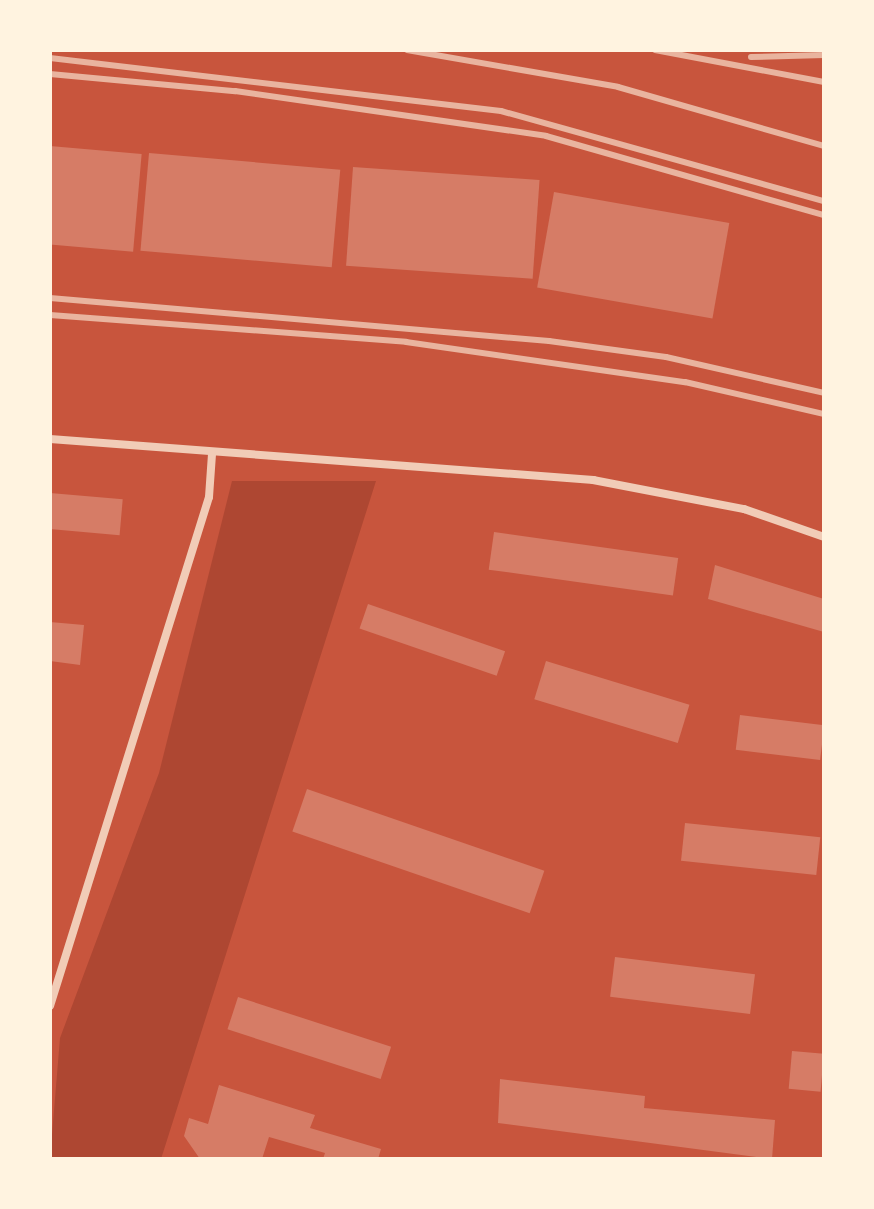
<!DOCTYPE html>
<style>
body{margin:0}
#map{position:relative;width:874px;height:1209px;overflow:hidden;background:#c8553d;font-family:Signika,sans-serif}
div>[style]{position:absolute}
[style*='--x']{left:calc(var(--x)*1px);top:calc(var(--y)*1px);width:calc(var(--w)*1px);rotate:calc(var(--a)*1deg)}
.green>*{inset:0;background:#ae4732}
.building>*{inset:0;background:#d67c66;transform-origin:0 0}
.minor>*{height:8px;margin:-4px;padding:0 4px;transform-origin:4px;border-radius:4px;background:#f1ccb7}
.rail>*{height:6px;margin:-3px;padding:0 3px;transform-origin:3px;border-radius:3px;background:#e9b49f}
span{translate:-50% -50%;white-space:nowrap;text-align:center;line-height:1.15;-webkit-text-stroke:6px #fff3e0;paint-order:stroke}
.frame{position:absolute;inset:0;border:52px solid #fff3e0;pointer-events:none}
</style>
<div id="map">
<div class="green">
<i style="clip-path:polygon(232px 481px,376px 481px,161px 1159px,50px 1159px,60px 1038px,159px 773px)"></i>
</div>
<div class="building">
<i style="left:50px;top:146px;width:92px;height:98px;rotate:5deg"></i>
<i style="left:149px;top:153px;width:192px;height:98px;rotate:5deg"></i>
<i style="left:353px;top:167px;width:187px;height:99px;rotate:4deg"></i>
<i style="left:554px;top:192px;width:178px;height:97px;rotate:10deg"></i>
<i style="left:50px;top:493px;width:73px;height:36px;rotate:5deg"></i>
<i style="left:494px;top:532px;width:186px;height:38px;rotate:8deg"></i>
<i style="clip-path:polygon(715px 565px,824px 599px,824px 632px,708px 599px)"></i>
<i style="left:368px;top:604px;width:145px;height:26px;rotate:19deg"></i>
<i style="clip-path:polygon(50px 622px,84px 625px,80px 665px,50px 661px)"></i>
<i style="left:546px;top:661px;width:150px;height:40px;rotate:17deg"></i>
<i style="left:740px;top:715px;width:85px;height:35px;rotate:7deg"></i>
<i style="left:307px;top:789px;width:251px;height:45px;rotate:19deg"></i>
<i style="left:685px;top:823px;width:136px;height:38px;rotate:6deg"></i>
<i style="left:615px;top:957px;width:141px;height:40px;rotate:7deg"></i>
<i style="left:238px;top:997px;width:161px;height:34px;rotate:18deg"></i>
<i style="left:792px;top:1051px;width:32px;height:38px;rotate:5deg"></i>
<i style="clip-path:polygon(500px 1079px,645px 1096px,644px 1108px,775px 1120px,772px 1159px,498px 1123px)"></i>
<i style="clip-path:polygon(219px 1085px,315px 1115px,310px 1128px,381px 1149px,378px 1159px,323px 1159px,325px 1153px,269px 1137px,262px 1159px,200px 1159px,184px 1136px,189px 1118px,208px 1124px)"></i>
</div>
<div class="minor">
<i style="--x:50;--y:439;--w:545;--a:4.32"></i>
<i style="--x:593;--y:480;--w:154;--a:10.9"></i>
<i style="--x:744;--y:509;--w:85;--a:19.3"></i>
<i style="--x:50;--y:1006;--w:533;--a:-72.65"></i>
<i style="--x:209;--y:497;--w:43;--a:-86"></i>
</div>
<div class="rail">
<i style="--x:407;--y:50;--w:214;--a:9.9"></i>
<i style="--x:618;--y:87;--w:214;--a:16"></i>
<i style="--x:655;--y:50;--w:172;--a:10.7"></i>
<i style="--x:751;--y:57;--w:73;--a:-1.6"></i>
<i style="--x:50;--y:58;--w:454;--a:6.7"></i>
<i style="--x:501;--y:111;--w:335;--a:15.6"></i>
<i style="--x:50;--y:74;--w:186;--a:5.3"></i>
<i style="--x:235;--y:91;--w:314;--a:8.2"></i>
<i style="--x:546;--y:136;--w:289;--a:15.9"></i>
<i style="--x:50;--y:298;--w:501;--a:4.93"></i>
<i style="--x:549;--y:341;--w:118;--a:7.8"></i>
<i style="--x:666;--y:357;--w:162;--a:12.8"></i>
<i style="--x:50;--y:315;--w:357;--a:4.3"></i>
<i style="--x:406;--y:342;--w:282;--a:8.2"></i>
<i style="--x:685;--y:382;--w:143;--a:13"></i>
</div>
<div class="frame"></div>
</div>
